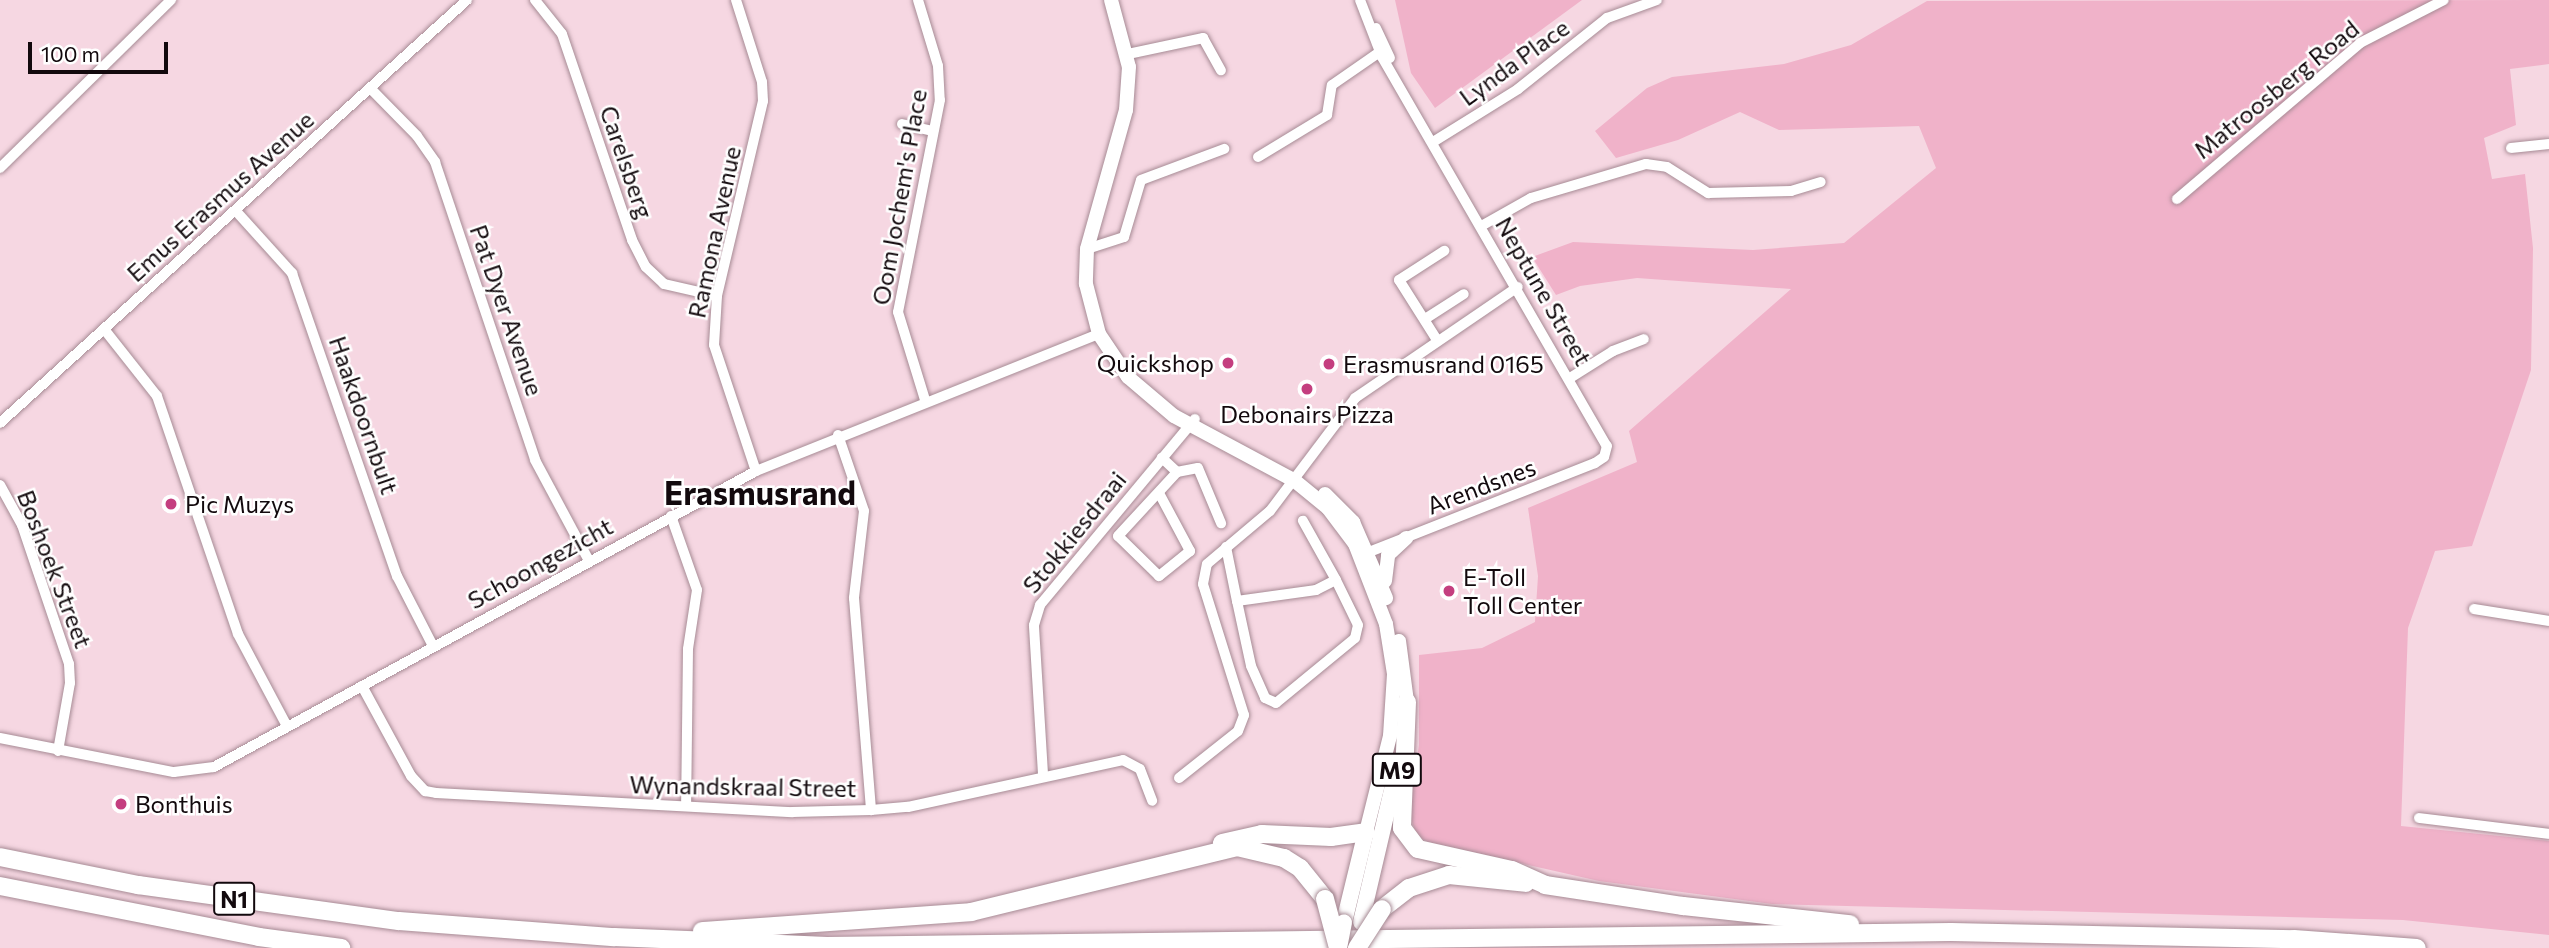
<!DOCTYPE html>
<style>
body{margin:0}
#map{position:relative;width:2549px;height:948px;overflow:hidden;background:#f6d7e2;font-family:Commissioner,sans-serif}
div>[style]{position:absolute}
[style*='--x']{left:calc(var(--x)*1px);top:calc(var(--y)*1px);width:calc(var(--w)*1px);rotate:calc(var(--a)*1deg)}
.green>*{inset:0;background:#f0b2c9}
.roads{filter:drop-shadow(0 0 2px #a78b95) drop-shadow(0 0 2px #a78b95)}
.street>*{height:10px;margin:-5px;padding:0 5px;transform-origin:5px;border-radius:5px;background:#fff}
.secondary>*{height:14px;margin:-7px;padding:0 7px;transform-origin:7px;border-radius:7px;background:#fff}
.primary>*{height:16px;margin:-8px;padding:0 8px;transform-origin:8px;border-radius:8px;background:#fff}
.highway>*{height:18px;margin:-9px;padding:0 9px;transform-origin:9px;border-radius:9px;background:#fff}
.bridges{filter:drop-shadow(0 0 2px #a78b95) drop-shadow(0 0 2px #a78b95)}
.primary-bridge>*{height:16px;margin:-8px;padding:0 8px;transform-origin:8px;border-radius:8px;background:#fff}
.highway-bridge>*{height:18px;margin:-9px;padding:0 9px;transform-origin:9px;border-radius:9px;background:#fff}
.dots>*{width:19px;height:19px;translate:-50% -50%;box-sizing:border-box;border:4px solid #fff;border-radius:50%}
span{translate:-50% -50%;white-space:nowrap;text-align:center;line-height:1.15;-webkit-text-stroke:5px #fff;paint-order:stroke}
.shield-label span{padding:2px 5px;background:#fff;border:2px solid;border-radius:5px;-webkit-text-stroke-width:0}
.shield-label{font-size:23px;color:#12090d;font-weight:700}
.street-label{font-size:24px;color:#12090d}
.poi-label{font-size:24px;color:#12090d}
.right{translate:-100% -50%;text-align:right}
.left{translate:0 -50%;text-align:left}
.district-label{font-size:32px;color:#12090d;font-weight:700}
.scale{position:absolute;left:28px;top:42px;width:140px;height:32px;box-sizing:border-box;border:4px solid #12090d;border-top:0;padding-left:9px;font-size:21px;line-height:24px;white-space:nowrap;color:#12090d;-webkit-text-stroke:5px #fff;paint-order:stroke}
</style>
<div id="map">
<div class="green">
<i style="clip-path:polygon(1395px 0,1582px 0,1435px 108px,1411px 73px)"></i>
<i style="clip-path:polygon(2549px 0,2549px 64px,2510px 69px,2516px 125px,2484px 138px,2492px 179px,2525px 174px,2533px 248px,2531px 370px,2472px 546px,2435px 551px,2408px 628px,2401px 826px,2549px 841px,2549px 935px,2403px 920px,1772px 904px,1599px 881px,1428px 842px,1417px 836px,1409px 813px,1419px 745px,1419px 655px,1482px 648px,1535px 622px,1538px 576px,1528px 508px,1637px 462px,1629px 431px,1791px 289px,1637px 278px,1580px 286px,1556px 295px,1532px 257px,1573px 242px,1753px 250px,1844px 243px,1936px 168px,1919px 126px,1779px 130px,1740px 112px,1678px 140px,1616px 158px,1595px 131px,1647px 88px,1672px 77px,1784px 64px,1851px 45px,1927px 1px)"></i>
</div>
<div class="roads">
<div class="street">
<i style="--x:535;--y:0;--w:43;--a:51.5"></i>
<i style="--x:562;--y:34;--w:218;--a:71.2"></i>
<i style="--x:632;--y:240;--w:30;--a:63"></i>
<i style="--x:646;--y:267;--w:25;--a:43"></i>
<i style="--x:664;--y:284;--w:54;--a:12.8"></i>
<i style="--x:736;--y:0;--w:86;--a:72.4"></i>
<i style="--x:762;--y:82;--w:19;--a:87"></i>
<i style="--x:763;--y:101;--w:200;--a:103.3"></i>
<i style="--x:717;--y:296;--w:49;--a:93.5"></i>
<i style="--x:714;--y:345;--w:133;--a:71.6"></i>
<i style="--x:918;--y:0;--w:69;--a:73.1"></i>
<i style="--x:938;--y:66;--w:34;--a:87"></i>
<i style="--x:940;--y:100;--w:216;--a:101.2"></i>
<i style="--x:898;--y:312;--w:92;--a:72.9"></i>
<i style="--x:1360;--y:0;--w:61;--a:68.9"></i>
<i style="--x:1382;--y:57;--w:449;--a:60"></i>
<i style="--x:1607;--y:446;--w:11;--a:105"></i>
<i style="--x:1604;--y:457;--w:11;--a:146"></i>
<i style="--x:1595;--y:463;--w:251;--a:158.5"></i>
<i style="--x:1376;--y:28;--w:33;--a:65"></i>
<i style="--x:1128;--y:54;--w:77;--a:-12"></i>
<i style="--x:1203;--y:38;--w:37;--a:61"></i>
<i style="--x:370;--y:88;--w:67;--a:45.6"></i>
<i style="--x:417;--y:136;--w:32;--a:55"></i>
<i style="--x:435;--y:162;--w:314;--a:71.4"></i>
<i style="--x:535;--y:460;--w:112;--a:61.8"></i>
<i style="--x:902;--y:124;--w:32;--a:13"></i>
<i style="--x:1433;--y:142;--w:100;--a:-31.9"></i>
<i style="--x:1518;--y:89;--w:114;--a:-38.6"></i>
<i style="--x:1607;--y:18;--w:53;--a:-19.8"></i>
<i style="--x:2511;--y:148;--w:38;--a:-6"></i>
<i style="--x:1258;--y:157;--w:81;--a:-31.3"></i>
<i style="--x:1327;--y:115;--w:30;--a:-81"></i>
<i style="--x:1332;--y:85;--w:63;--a:-34.7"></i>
<i style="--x:0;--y:168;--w:240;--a:-44.5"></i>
<i style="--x:2177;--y:199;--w:240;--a:-40.4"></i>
<i style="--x:2360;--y:43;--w:94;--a:-27.1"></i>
<i style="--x:236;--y:211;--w:84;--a:47.9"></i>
<i style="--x:292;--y:273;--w:321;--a:70.9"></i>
<i style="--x:397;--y:576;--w:79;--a:62.8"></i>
<i style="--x:1483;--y:225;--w:55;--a:-29.4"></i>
<i style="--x:1531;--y:198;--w:120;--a:-16.5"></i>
<i style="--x:1646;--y:164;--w:21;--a:8"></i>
<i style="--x:1667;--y:167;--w:49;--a:32.4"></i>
<i style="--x:1708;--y:193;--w:83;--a:-1.4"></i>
<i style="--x:1791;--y:191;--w:31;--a:-17"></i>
<i style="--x:1087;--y:249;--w:39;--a:-18"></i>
<i style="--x:1124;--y:237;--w:59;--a:-73.4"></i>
<i style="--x:1141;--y:180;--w:89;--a:-20.5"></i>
<i style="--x:1425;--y:319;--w:46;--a:-32.7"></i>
<i style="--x:104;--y:329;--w:85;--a:51.7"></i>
<i style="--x:157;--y:396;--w:251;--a:71.2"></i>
<i style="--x:238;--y:634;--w:104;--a:62"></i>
<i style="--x:1437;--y:340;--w:71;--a:-122.3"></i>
<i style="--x:1399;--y:280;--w:54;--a:-32.8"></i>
<i style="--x:1570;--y:378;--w:51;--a:-32.1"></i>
<i style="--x:1613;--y:351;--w:33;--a:-21"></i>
<i style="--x:0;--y:423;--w:630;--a:-42.17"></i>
<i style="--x:838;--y:435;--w:80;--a:71.1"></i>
<i style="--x:864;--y:511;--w:88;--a:96.6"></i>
<i style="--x:854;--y:598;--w:213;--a:85.4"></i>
<i style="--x:1177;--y:472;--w:21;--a:-11"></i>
<i style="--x:1198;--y:468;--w:60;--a:67.3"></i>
<i style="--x:0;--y:485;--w:46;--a:61.2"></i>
<i style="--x:22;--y:525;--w:147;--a:71.3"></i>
<i style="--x:69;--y:664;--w:19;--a:87"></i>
<i style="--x:70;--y:683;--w:69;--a:100"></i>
<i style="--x:1159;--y:493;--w:66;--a:61.9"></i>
<i style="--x:1190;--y:551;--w:40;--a:141"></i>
<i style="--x:1159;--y:576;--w:57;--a:-135.7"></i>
<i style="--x:1118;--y:536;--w:87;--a:-47.3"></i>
<i style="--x:1177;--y:472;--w:21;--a:-137"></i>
<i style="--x:671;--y:516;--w:78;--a:70.6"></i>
<i style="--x:697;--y:590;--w:60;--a:98.7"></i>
<i style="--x:688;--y:649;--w:156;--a:90.7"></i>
<i style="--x:1226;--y:547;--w:55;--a:78.5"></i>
<i style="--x:1237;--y:601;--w:80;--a:-7.9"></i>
<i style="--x:1316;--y:590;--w:22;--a:-27"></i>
<i style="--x:1336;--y:580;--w:68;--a:-119.2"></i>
<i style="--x:1237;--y:601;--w:66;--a:77.8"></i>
<i style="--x:1251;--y:666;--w:35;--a:66"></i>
<i style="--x:1265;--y:698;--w:12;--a:24"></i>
<i style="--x:1276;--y:703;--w:102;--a:-39.4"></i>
<i style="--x:1355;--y:638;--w:13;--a:-77"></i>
<i style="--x:1358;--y:625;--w:50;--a:-116.1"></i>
<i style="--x:2474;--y:609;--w:76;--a:9.1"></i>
<i style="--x:362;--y:686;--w:102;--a:61.4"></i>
<i style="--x:411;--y:776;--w:21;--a:47"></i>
<i style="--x:425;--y:791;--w:11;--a:10"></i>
<i style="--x:436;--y:793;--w:357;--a:3.1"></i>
<i style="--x:792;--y:812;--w:79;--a:-1.5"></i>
<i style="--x:871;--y:810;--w:37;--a:-5"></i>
<i style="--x:908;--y:807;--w:220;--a:-12.3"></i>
<i style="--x:1123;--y:760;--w:19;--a:28"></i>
<i style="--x:1140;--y:769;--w:34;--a:69"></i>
<i style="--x:0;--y:738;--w:177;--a:11.1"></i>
<i style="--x:174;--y:772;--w:40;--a:-7.1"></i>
<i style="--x:214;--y:767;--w:618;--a:-28.64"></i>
<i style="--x:756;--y:471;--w:369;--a:-21.8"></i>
<i style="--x:1043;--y:774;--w:149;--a:-93.5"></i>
<i style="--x:1034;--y:625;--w:21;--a:-73"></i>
<i style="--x:1040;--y:605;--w:242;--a:-50.2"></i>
<i style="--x:1179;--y:778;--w:75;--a:-38.5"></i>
<i style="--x:1238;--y:731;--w:17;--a:-69"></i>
<i style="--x:1244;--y:715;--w:137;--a:-107.4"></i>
<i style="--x:1203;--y:584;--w:20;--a:-79"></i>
<i style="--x:1207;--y:564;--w:82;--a:-40.1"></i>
<i style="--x:1270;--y:511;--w:141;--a:-53"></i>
<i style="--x:1355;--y:398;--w:197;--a:-34.3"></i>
<i style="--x:2419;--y:818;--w:131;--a:7"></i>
</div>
<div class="secondary">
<i style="--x:1111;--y:0;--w:69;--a:75"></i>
<i style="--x:1129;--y:67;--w:43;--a:94"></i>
<i style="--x:1126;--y:110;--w:144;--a:105.7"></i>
<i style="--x:1087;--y:249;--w:35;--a:92"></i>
<i style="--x:1086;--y:284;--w:52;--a:75.4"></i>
<i style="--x:1099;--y:334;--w:52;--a:56"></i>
<i style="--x:1128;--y:377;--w:60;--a:40.3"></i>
<i style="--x:1174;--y:416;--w:137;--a:28.2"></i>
<i style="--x:1295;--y:481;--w:43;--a:39.3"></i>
<i style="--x:1328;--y:508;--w:45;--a:53.1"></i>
<i style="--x:1355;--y:544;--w:86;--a:68.8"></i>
<i style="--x:1386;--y:624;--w:51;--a:80.9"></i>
<i style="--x:1394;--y:674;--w:62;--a:93.7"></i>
<i style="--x:1390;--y:736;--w:99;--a:104"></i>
<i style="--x:1325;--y:494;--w:40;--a:45"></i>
<i style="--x:1353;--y:522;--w:83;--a:66.5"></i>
<i style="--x:1385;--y:581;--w:26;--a:-83"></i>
<i style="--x:1388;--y:555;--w:25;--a:-43"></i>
<i style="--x:1399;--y:641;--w:62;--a:82.5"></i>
</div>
<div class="primary">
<i style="--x:1344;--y:922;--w:93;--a:-76.3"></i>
<i style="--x:1361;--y:922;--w:162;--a:-76.8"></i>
</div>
<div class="highway">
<i style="--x:1407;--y:702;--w:126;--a:92.3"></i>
<i style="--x:1402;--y:828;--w:26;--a:53"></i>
<i style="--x:1418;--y:849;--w:96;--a:12.6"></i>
<i style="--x:1512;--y:870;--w:36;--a:24"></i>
<i style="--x:1545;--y:885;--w:140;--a:8.7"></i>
<i style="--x:1683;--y:906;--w:168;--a:6.2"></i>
<i style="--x:1222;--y:843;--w:41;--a:-12.7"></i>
<i style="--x:1262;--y:834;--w:69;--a:2.5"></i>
<i style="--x:1331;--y:837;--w:35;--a:-8"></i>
<i style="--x:0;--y:857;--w:141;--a:11.5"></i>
<i style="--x:138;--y:885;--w:263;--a:7.9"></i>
<i style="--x:399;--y:921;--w:216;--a:4.3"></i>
<i style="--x:614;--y:937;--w:213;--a:2.4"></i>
<i style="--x:827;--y:946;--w:1124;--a:-0.71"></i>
<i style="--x:1951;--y:932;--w:343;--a:1.2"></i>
<i style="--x:2294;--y:939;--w:123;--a:4.2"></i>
<i style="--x:0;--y:886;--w:264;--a:11.1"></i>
<i style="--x:259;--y:937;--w:83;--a:7.6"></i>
<i style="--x:1382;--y:909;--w:34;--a:-38"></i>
<i style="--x:1409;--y:888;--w:42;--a:-18"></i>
<i style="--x:1449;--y:875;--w:77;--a:5.9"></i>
<i style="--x:702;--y:931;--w:270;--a:-4"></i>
<i style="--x:971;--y:912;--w:274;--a:-13.7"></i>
<i style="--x:1237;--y:847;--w:48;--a:13.2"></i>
<i style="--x:1284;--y:858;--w:19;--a:32"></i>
<i style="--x:1300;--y:868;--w:40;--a:51"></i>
</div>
</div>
<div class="bridges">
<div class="primary-bridge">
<i style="--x:1339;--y:948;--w:26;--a:-79"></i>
</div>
<div class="highway-bridge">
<i style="--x:1325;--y:899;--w:51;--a:75.1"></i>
<i style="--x:1357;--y:948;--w:46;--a:-57.3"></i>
</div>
</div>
<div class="dots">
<i style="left:1228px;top:363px;background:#c43e7f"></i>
<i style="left:1329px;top:364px;background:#c43e7f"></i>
<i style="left:1307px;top:389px;background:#c43e7f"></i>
<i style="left:171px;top:504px;background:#c43e7f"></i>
<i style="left:1449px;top:591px;background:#c43e7f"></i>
<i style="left:121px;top:804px;background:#c43e7f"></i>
</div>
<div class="shield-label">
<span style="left:1397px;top:770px">M9</span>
<span style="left:234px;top:899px">N1</span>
</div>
<div class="street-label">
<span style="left:1514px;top:62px;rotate:-36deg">Lynda Place</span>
<span style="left:2276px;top:89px;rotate:-39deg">Matroosberg Road</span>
<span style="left:627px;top:162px;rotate:71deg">Carelsberg</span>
<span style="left:220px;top:196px;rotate:-42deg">Emus Erasmus Avenue</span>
<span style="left:899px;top:197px;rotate:-80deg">Oom Jochem's Place</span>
<span style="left:714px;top:232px;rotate:-78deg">Ramona Avenue</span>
<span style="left:1544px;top:291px;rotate:60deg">Neptune Street</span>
<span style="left:507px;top:310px;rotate:71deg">Pat Dyer Avenue</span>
<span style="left:364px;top:415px;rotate:71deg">Haakdoornbult</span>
<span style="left:1481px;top:486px;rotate:-21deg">Arendsnes</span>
<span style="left:1074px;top:532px;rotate:-51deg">Stokkiesdraai</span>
<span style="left:540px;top:563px;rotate:-29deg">Schoongezicht</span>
<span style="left:55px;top:569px;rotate:69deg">Boshoek Street</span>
<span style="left:743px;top:786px;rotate:1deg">Wynandskraal Street</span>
</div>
<div class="poi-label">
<span class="right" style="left:1214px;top:363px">Quickshop</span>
<span class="left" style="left:1343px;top:364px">Erasmusrand 0165</span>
<span style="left:1307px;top:414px">Debonairs Pizza</span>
<span class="left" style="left:185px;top:504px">Pic Muzys</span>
<span class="left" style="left:1463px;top:591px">E-Toll<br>Toll Center</span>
<span class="left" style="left:135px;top:804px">Bonthuis</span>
</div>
<div class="district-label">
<span style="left:760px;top:492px">Erasmusrand</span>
</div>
<div class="scale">100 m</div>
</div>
